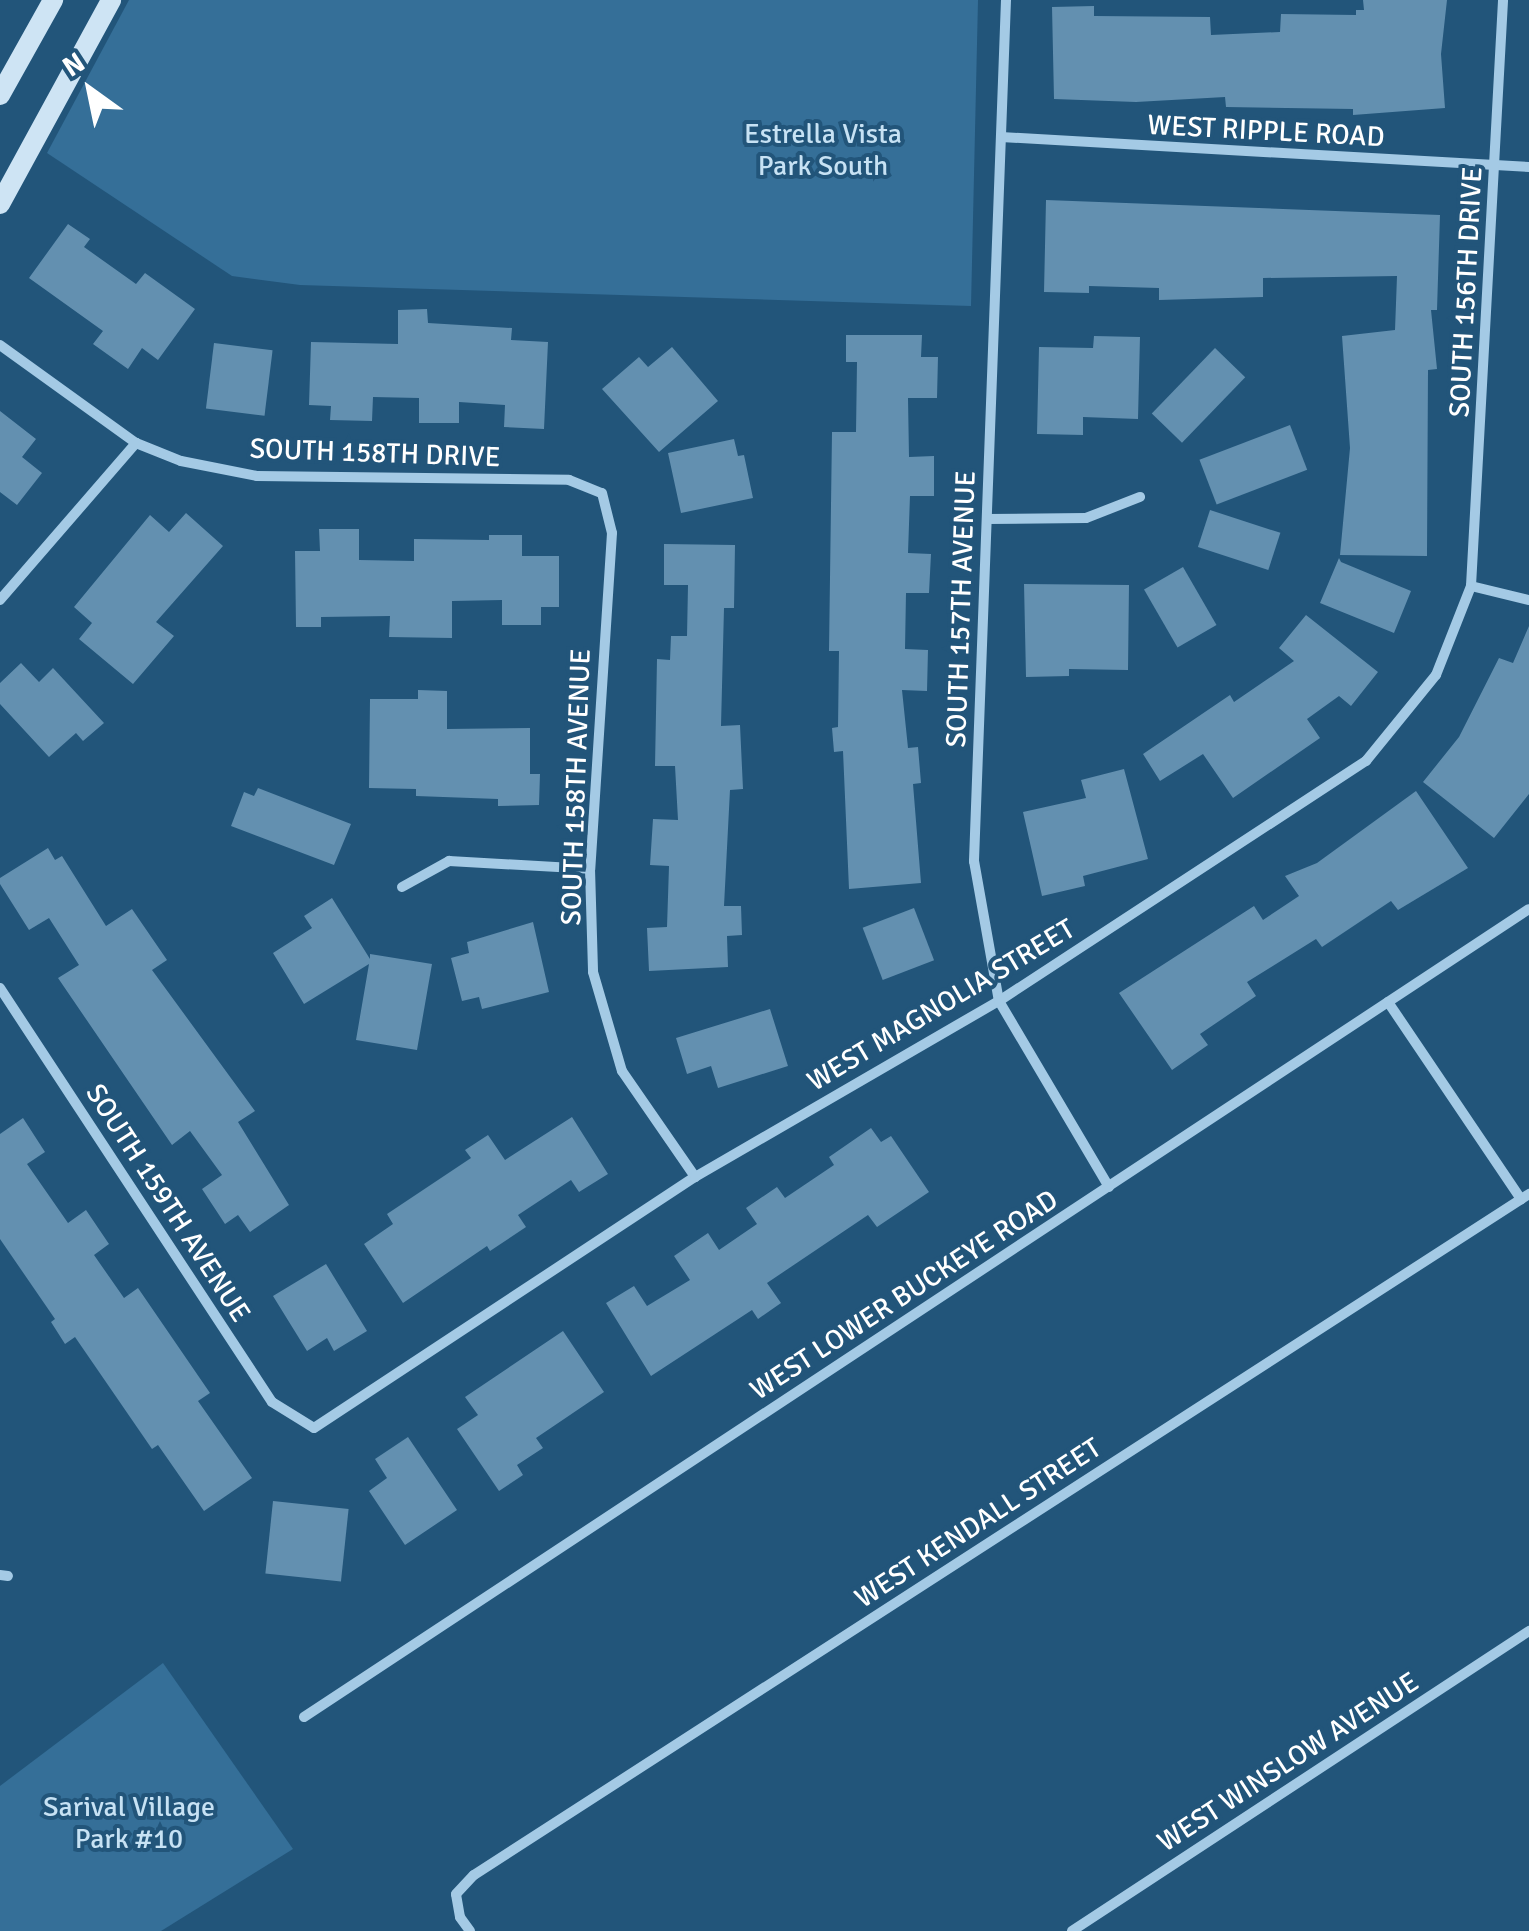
<!DOCTYPE html>
<style>
body{margin:0}
#map{position:relative;width:1529px;height:1931px;overflow:hidden;background:#22557a;font-family:Signika,sans-serif}
div>[style]{position:absolute}
[style*='--x']{left:calc(var(--x)*1px);top:calc(var(--y)*1px);width:calc(var(--w)*1px);rotate:calc(var(--a)*1deg)}
.green>*{inset:0;background:#356f98}
.building>*{inset:0;background:#6390b0;transform-origin:0 0}
.street>*{height:10px;margin:-5px;padding:0 5px;transform-origin:5px;border-radius:5px;background:#a4cae5}
.secondary>*{height:20px;margin:-10px;padding:0 10px;transform-origin:10px;border-radius:10px;background:#cee4f4}
span{translate:-50% -50%;white-space:nowrap;text-align:center;line-height:1.15;-webkit-text-stroke:8px #22557a;paint-order:stroke}
.street-label{font-size:28px;color:#fff}
.park-label{font-size:28px;color:#c7e2f4}
.north{position:absolute;left:40px;top:40px;width:100px;height:100px;-webkit-text-stroke:8px #22557a;paint-order:stroke;rotate:327deg;font-size:28px;font-weight:700;line-height:40px;text-align:center;color:#fff}
.north::after{content:'';display:block;margin:auto;width:35px;height:45px;background:#fff;clip-path:polygon(50% 0,100% 100%,50% 72%,0 100%)}
</style>
<div id="map">
<div class="green">
<i style="clip-path:polygon(129px 0,978px 0,971px 306px,300px 285px,232px 276px,47px 153px)"></i>
<i style="clip-path:polygon(163px 1663px,293px 1849px,161px 1931px,0 1931px,0 1786px)"></i>
</div>
<div class="building">
<i style="clip-path:polygon(1363px 0,1447px 0,1441px 54px,1445px 108px,1353px 115px,1353px 109px,1226px 107px,1225px 97px,1136px 102px,1054px 99px,1052px 7px,1094px 6px,1094px 16px,1210px 17px,1211px 35px,1280px 32px,1281px 14px,1356px 15px,1356px 10px,1364px 10px)"></i>
<i style="clip-path:polygon(1046px 200px,1440px 215px,1437px 310px,1431px 310px,1437px 369px,1428px 370px,1427px 556px,1340px 555px,1350px 448px,1342px 336px,1395px 330px,1397px 276px,1263px 278px,1263px 297px,1159px 300px,1159px 288px,1089px 286px,1089px 293px,1044px 292px)"></i>
<i style="clip-path:polygon(68px 224px,90px 239px,84px 247px,136px 284px,145px 273px,195px 309px,158px 360px,142px 348px,128px 369px,93px 344px,103px 331px,29px 278px)"></i>
<i style="clip-path:polygon(427px 309px,428px 323px,512px 328px,511px 340px,548px 342px,544px 429px,504px 427px,505px 405px,459px 402px,459px 423px,419px 423px,419px 398px,373px 397px,372px 421px,330px 420px,331px 406px,309px 405px,311px 342px,398px 344px,398px 310px)"></i>
<i style="clip-path:polygon(846px 335px,922px 335px,921px 357px,938px 357px,937px 398px,908px 398px,909px 457px,934px 456px,934px 496px,910px 496px,908px 553px,931px 554px,929px 593px,906px 593px,905px 649px,928px 650px,927px 691px,902px 690px,908px 748px,918px 747px,921px 783px,913px 784px,921px 883px,849px 889px,843px 751px,834px 752px,832px 728px,838px 727px,839px 651px,829px 651px,832px 432px,856px 432px,857px 362px,846px 362px)"></i>
<i style="clip-path:polygon(1094px 336px,1140px 337px,1138px 419px,1083px 417px,1083px 435px,1037px 434px,1039px 347px,1093px 348px)"></i>
<i style="left:214px;top:343px;width:59px;height:66px;rotate:7deg"></i>
<i style="clip-path:polygon(672px 347px,718px 401px,659px 452px,602px 389px,639px 357px,648px 367px)"></i>
<i style="left:1215px;top:348px;width:42px;height:91px;rotate:44deg"></i>
<i style="clip-path:polygon(0 411px,36px 439px,22px 457px,42px 473px,17px 505px,0 492px)"></i>
<i style="left:1290px;top:425px;width:48px;height:97px;rotate:69deg"></i>
<i style="clip-path:polygon(734px 439px,738px 456px,744px 455px,753px 498px,681px 513px,668px 453px)"></i>
<i style="left:1210px;top:510px;width:74px;height:39px;rotate:18deg"></i>
<i style="clip-path:polygon(186px 513px,223px 546px,156px 622px,174px 636px,133px 684px,79px 639px,92px 623px,74px 607px,150px 515px,169px 532px)"></i>
<i style="clip-path:polygon(319px 529px,359px 529px,359px 560px,414px 561px,414px 539px,489px 540px,489px 535px,522px 535px,522px 556px,559px 556px,559px 607px,541px 607px,541px 625px,502px 625px,502px 600px,452px 601px,452px 638px,389px 637px,390px 616px,321px 617px,321px 627px,296px 627px,295px 551px,320px 551px)"></i>
<i style="clip-path:polygon(664px 544px,735px 545px,734px 608px,724px 608px,721px 726px,740px 725px,743px 789px,730px 790px,724px 906px,741px 906px,742px 935px,727px 936px,728px 967px,649px 971px,647px 928px,667px 927px,669px 866px,650px 865px,653px 819px,678px 820px,675px 766px,655px 766px,657px 659px,670px 660px,671px 636px,687px 636px,688px 585px,664px 585px)"></i>
<i style="clip-path:polygon(1339px 558px,1341px 562px,1411px 591px,1394px 633px,1320px 603px)"></i>
<i style="left:1183px;top:567px;width:67px;height:45px;rotate:60deg"></i>
<i style="clip-path:polygon(1024px 584px,1129px 585px,1128px 670px,1069px 669px,1069px 676px,1026px 677px)"></i>
<i style="clip-path:polygon(1306px 615px,1378px 672px,1351px 706px,1339px 696px,1307px 719px,1320px 738px,1233px 798px,1203px 754px,1160px 781px,1143px 754px,1230px 695px,1234px 702px,1294px 661px,1279px 648px)"></i>
<i style="clip-path:polygon(1529px 626px,1529px 794px,1494px 838px,1423px 782px,1459px 737px,1499px 658px,1513px 663px)"></i>
<i style="clip-path:polygon(21px 663px,39px 682px,53px 668px,104px 723px,83px 741px,76px 733px,49px 757px,0 704px,0 683px)"></i>
<i style="clip-path:polygon(418px 690px,447px 691px,447px 729px,530px 728px,530px 774px,540px 774px,539px 805px,498px 806px,498px 799px,416px 796px,416px 789px,369px 788px,370px 699px,418px 699px)"></i>
<i style="clip-path:polygon(1124px 769px,1148px 859px,1083px 876px,1085px 886px,1042px 896px,1023px 812px,1086px 798px,1081px 780px)"></i>
<i style="clip-path:polygon(258px 788px,351px 824px,334px 865px,231px 826px,244px 792px,254px 796px)"></i>
<i style="clip-path:polygon(1416px 791px,1468px 868px,1398px 910px,1391px 901px,1322px 947px,1316px 939px,1247px 982px,1256px 996px,1200px 1034px,1208px 1045px,1172px 1070px,1119px 993px,1254px 906px,1263px 920px,1299px 896px,1285px 876px,1317px 863px)"></i>
<i style="clip-path:polygon(48px 848px,55px 860px,62px 856px,106px 926px,132px 909px,167px 960px,152px 970px,255px 1111px,238px 1122px,289px 1205px,250px 1232px,238px 1215px,225px 1224px,202px 1189px,222px 1175px,190px 1131px,172px 1145px,58px 978px,79px 965px,49px 918px,29px 930px,0 884px,0 878px)"></i>
<i style="clip-path:polygon(332px 898px,370px 959px,370px 954px,432px 964px,417px 1050px,356px 1040px,369px 964px,304px 1004px,273px 953px,312px 928px,304px 916px)"></i>
<i style="left:914px;top:908px;width:56px;height:55px;rotate:69deg"></i>
<i style="clip-path:polygon(533px 922px,549px 992px,482px 1009px,479px 997px,462px 1001px,451px 958px,469px 953px,467px 942px)"></i>
<i style="clip-path:polygon(770px 1009px,788px 1066px,718px 1088px,711px 1066px,687px 1074px,676px 1038px)"></i>
<i style="clip-path:polygon(572px 1117px,608px 1174px,579px 1192px,571px 1180px,518px 1215px,526px 1227px,490px 1251px,487px 1246px,403px 1303px,364px 1244px,393px 1224px,387px 1214px,471px 1158px,465px 1150px,488px 1135px,505px 1160px)"></i>
<i style="clip-path:polygon(23px 1118px,45px 1152px,27px 1164px,68px 1223px,86px 1210px,109px 1244px,94px 1255px,124px 1298px,138px 1288px,210px 1393px,198px 1401px,252px 1478px,204px 1511px,158px 1445px,152px 1449px,75px 1337px,65px 1344px,51px 1322px,55px 1319px,0 1239px,0 1134px)"></i>
<i style="clip-path:polygon(871px 1128px,881px 1142px,891px 1136px,929px 1192px,877px 1227px,868px 1215px,767px 1283px,781px 1303px,758px 1319px,752px 1310px,651px 1376px,606px 1303px,634px 1286px,647px 1306px,690px 1280px,674px 1256px,708px 1233px,719px 1250px,757px 1224px,746px 1208px,777px 1187px,785px 1198px,834px 1165px,829px 1157px)"></i>
<i style="clip-path:polygon(326px 1264px,367px 1331px,334px 1351px,327px 1338px,307px 1351px,273px 1296px)"></i>
<i style="clip-path:polygon(563px 1331px,604px 1392px,536px 1438px,543px 1448px,517px 1465px,523px 1475px,499px 1491px,457px 1429px,478px 1415px,465px 1397px)"></i>
<i style="clip-path:polygon(408px 1437px,457px 1510px,405px 1545px,369px 1491px,387px 1478px,375px 1459px)"></i>
<i style="left:273px;top:1501px;width:76px;height:73px;rotate:6deg"></i>
</div>
<div class="street">
<i style="--x:1006;--y:0;--w:862;--a:92.13"></i>
<i style="--x:974;--y:861;--w:142;--a:79.9"></i>
<i style="--x:999;--y:1001;--w:216;--a:59.4"></i>
<i style="--x:1001;--y:137;--w:529;--a:3.25"></i>
<i style="--x:0;--y:345;--w:168;--a:35.8"></i>
<i style="--x:136;--y:443;--w:48;--a:21.8"></i>
<i style="--x:181;--y:461;--w:77;--a:11.2"></i>
<i style="--x:257;--y:476;--w:312;--a:0.7"></i>
<i style="--x:569;--y:480;--w:35;--a:22"></i>
<i style="--x:602;--y:493;--w:41;--a:76"></i>
<i style="--x:612;--y:533;--w:337;--a:93.7"></i>
<i style="--x:590;--y:869;--w:103;--a:88.3"></i>
<i style="--x:593;--y:972;--w:103;--a:73.7"></i>
<i style="--x:622;--y:1071;--w:129;--a:55.4"></i>
<i style="--x:987;--y:519;--w:99;--a:-0.6"></i>
<i style="--x:1086;--y:518;--w:58;--a:-21.3"></i>
<i style="--x:1471;--y:586;--w:587;--a:-86.87"></i>
<i style="--x:0;--y:600;--w:208;--a:-49.1"></i>
<i style="--x:402;--y:887;--w:54;--a:-29"></i>
<i style="--x:449;--y:861;--w:141;--a:3.2"></i>
<i style="--x:0;--y:988;--w:495;--a:56.7"></i>
<i style="--x:272;--y:1402;--w:49;--a:31.8"></i>
<i style="--x:314;--y:1428;--w:456;--a:-33.4"></i>
<i style="--x:695;--y:1177;--w:351;--a:-30.1"></i>
<i style="--x:999;--y:1001;--w:439;--a:-33.2"></i>
<i style="--x:1366;--y:761;--w:111;--a:-50.9"></i>
<i style="--x:1436;--y:675;--w:96;--a:-68.5"></i>
<i style="--x:1471;--y:586;--w:60;--a:13.6"></i>
<i style="--x:1388;--y:1002;--w:238;--a:56"></i>
<i style="--x:0;--y:1575;--w:8;--a:7"></i>
<i style="--x:304;--y:1717;--w:1467;--a:-33.41"></i>
<i style="--x:470;--y:1931;--w:17;--a:-126"></i>
<i style="--x:460;--y:1917;--w:23;--a:-100"></i>
<i style="--x:456;--y:1894;--w:26;--a:-47"></i>
<i style="--x:474;--y:1875;--w:1256;--a:-32.84"></i>
<i style="--x:1072;--y:1931;--w:547;--a:-33.28"></i>
</div>
<div class="secondary">
<i style="--x:0;--y:95;--w:109;--a:-60.8"></i>
<i style="--x:0;--y:204;--w:232;--a:-61.4"></i>
</div>
<div class="street-label">
<span style="left:1266px;top:131px;rotate:3deg">WEST RIPPLE ROAD</span>
<span style="left:1466px;top:292px;rotate:-87deg">SOUTH 156TH DRIVE</span>
<span style="left:375px;top:453px;rotate:2deg">SOUTH 158TH DRIVE</span>
<span style="left:961px;top:609px;rotate:-88deg">SOUTH 157TH AVENUE</span>
<span style="left:576px;top:787px;rotate:-88deg">SOUTH 158TH AVENUE</span>
<span style="left:941px;top:1005px;rotate:-31deg">WEST MAGNOLIA STREET</span>
<span style="left:168px;top:1203px;rotate:57deg">SOUTH 159TH AVENUE</span>
<span style="left:904px;top:1295px;rotate:-33deg">WEST LOWER BUCKEYE ROAD</span>
<span style="left:978px;top:1523px;rotate:-33deg">WEST KENDALL STREET</span>
<span style="left:1288px;top:1762px;rotate:-33deg">WEST WINSLOW AVENUE</span>
</div>
<div class="park-label">
<span style="left:823px;top:150px">Estrella Vista<br>Park South</span>
<span style="left:129px;top:1823px">Sarival Village<br>Park #10</span>
</div>
<div class="north">N</div>
</div>
